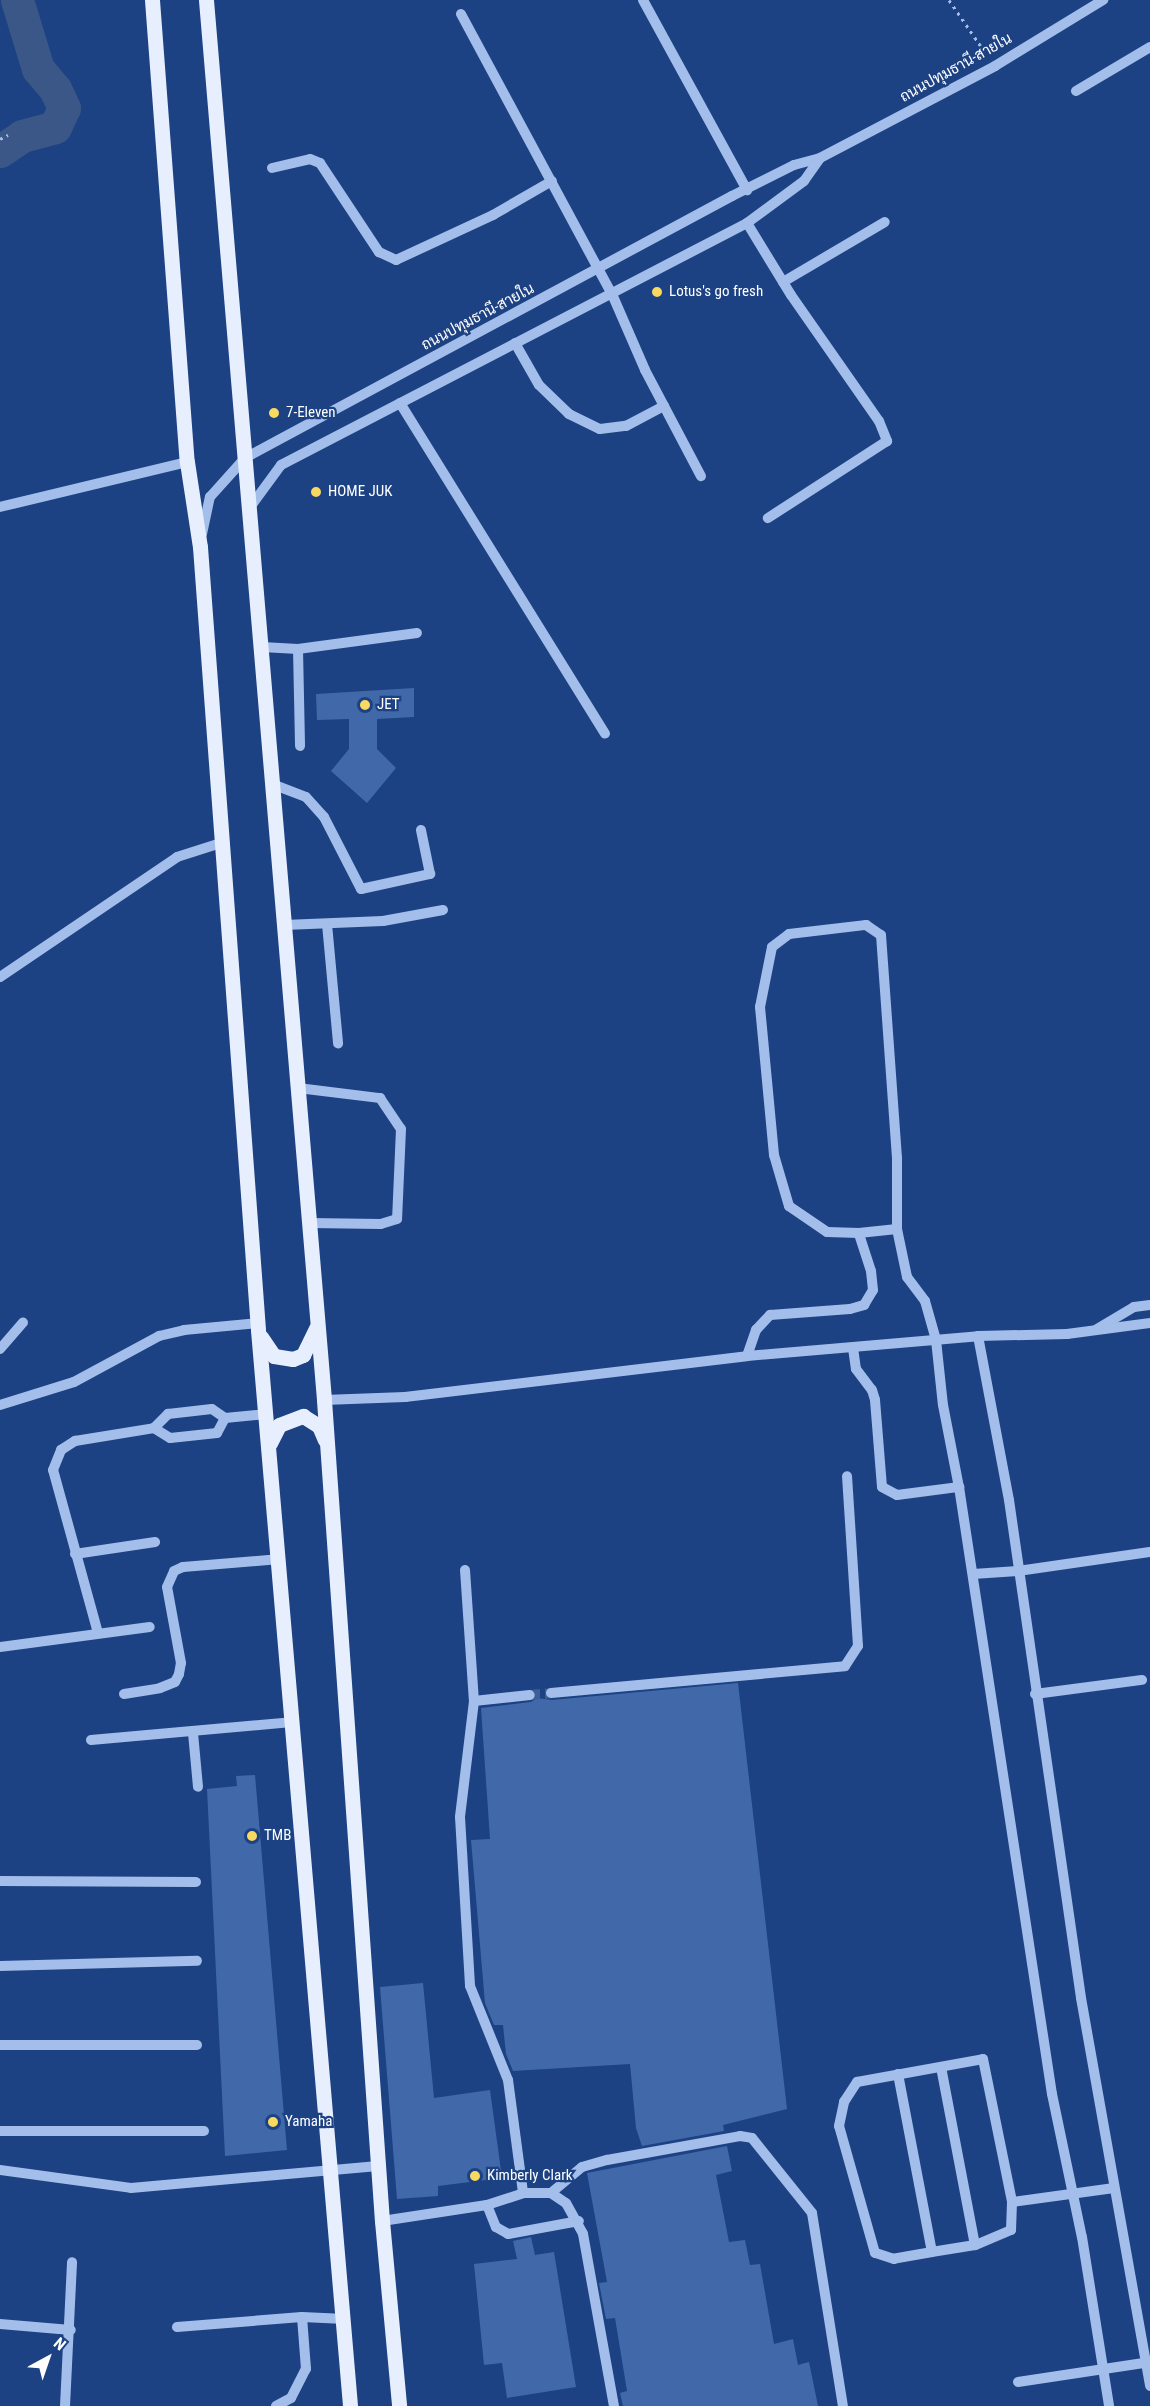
<!DOCTYPE html>
<meta charset="utf-8">
<style>
body{margin:0}
#map{position:relative;width:1150px;height:2406px;overflow:hidden;background:#1c4283;font-family:"Roboto Condensed",Sarabun,sans-serif}
div>[style]{position:absolute}
[style*='--x']{left:calc(var(--x)*1px);top:calc(var(--y)*1px);width:calc(var(--w)*1px);rotate:calc(var(--a)*1deg)}
.river>*{height:33px;margin:-16.5px;padding:0 16.5px;transform-origin:16.5px;border-radius:16.5px;background:#3b5787}
.building>*{inset:0;background:#4169aa}
.minor-tunnel>*{height:10px;margin-top:-5px;transform-origin:0;background:repeating-linear-gradient(90deg,#3e5e96 0 10px,transparent 0 15px)}
.path>*{height:3px;margin-top:-1.5px;transform-origin:0;background:repeating-linear-gradient(90deg,#a3beea 0 3px,transparent 0 7.5px)}
.minor>*{height:10px;margin:-5px;padding:0 5px;transform-origin:5px;border-radius:5px;background:#a3beea}
.major>*{height:15px;margin:-7.5px;padding:0 7.5px;transform-origin:7.5px;border-radius:7.5px;background:#e7eefe}
.dots>*{width:16px;height:16px;translate:-50% -50%;box-sizing:border-box;border:3px solid #1c4283;border-radius:50%}
span{translate:-50% -50%;white-space:nowrap;text-align:center;line-height:1.15;-webkit-text-stroke:4.5px #1c4283;paint-order:stroke}
.street-label{font-size:15px;color:#fff}
.poi-label{font-size:15px;color:#fff}
.left{translate:0 -50%;text-align:left}
.north{position:absolute;left:18px;top:2328px;width:60px;height:60px;-webkit-text-stroke:4px #1c4283;paint-order:stroke;rotate:40deg;font-size:16px;font-weight:700;line-height:24px;text-align:center;color:#fff}
.north::after{content:'';display:block;margin:auto;width:21px;height:27px;background:#fff;clip-path:polygon(50% 0,100% 100%,50% 72%,0 100%)}
</style>
<div id="map">
<div class="river">
<i style="--x:0;--y:151;--w:27;--a:-34"></i>
<i style="--x:22;--y:136;--w:34;--a:-15"></i>
<i style="--x:55;--y:127;--w:21;--a:-65"></i>
<i style="--x:64;--y:108;--w:21;--a:-115"></i>
<i style="--x:55;--y:89;--w:26;--a:-130"></i>
<i style="--x:38;--y:69;--w:72;--a:-106.9"></i>
</div>
<div class="building">
<i style="clip-path:polygon(414px 688px,414px 717px,377px 719px,377px 749px,396px 768px,367px 803px,331px 771px,349px 749px,349px 719px,317px 720px,316px 694px)"></i>
<i style="clip-path:polygon(738px 1683px,787px 2109px,723px 2125px,724px 2131px,642px 2146px,636px 2128px,630px 2064px,513px 2071px,506px 2054px,503px 2025px,494px 2025px,485px 2003px,471px 1840px,490px 1839px,481px 1708px,531px 1702px,537px 1698px,552px 1700px)"></i>
<i style="clip-path:polygon(255px 1775px,287px 2150px,225px 2156px,207px 1789px,237px 1786px,236px 1776px)"></i>
<i style="clip-path:polygon(423px 1983px,434px 2098px,490px 2090px,502px 2178px,438px 2186px,438px 2196px,397px 2199px,380px 1987px)"></i>
<i style="clip-path:polygon(727px 2146px,732px 2171px,716px 2175px,729px 2242px,745px 2240px,750px 2265px,760px 2264px,774px 2344px,793px 2339px,798px 2365px,809px 2362px,818px 2406px,623px 2406px,620px 2393px,627px 2391px,615px 2318px,606px 2319px,599px 2283px,607px 2282px,587px 2173px)"></i>
<i style="clip-path:polygon(531px 2237px,535px 2255px,554px 2252px,576px 2387px,507px 2398px,502px 2363px,484px 2365px,474px 2264px,517px 2259px,513px 2241px)"></i>
</div>
<div class="minor-tunnel">
<i style="--x:530;--y:1695;--w:21;--a:-5"></i>
</div>
<div class="path">
<i style="--x:949;--y:0;--w:67;--a:55.4"></i>
<i style="--x:0;--y:139;--w:9;--a:-27"></i>
</div>
<div class="minor">
<i style="--x:643;--y:0;--w:217;--a:61.3"></i>
<i style="--x:461;--y:14;--w:318;--a:61.7"></i>
<i style="--x:612;--y:294;--w:83;--a:66.5"></i>
<i style="--x:645;--y:370;--w:120;--a:62.2"></i>
<i style="--x:1076;--y:91;--w:86;--a:-30.7"></i>
<i style="--x:272;--y:168;--w:39;--a:-13"></i>
<i style="--x:310;--y:159;--w:11;--a:22"></i>
<i style="--x:320;--y:163;--w:107;--a:56.5"></i>
<i style="--x:379;--y:252;--w:19;--a:25"></i>
<i style="--x:396;--y:260;--w:107;--a:-24.9"></i>
<i style="--x:493;--y:215;--w:68;--a:-30"></i>
<i style="--x:747;--y:223;--w:84;--a:58.6"></i>
<i style="--x:791;--y:295;--w:154;--a:55.1"></i>
<i style="--x:879;--y:421;--w:22;--a:68"></i>
<i style="--x:887;--y:441;--w:142;--a:147.1"></i>
<i style="--x:783;--y:282;--w:118;--a:-30.5"></i>
<i style="--x:515;--y:343;--w:48;--a:60.3"></i>
<i style="--x:539;--y:385;--w:42;--a:44"></i>
<i style="--x:569;--y:414;--w:34;--a:26"></i>
<i style="--x:600;--y:429;--w:26;--a:-7"></i>
<i style="--x:626;--y:426;--w:43;--a:-27.8"></i>
<i style="--x:400;--y:403;--w:389;--a:58.2"></i>
<i style="--x:0;--y:507;--w:192;--a:-13.5"></i>
<i style="--x:248;--y:510;--w:56;--a:-53.7"></i>
<i style="--x:281;--y:465;--w:525;--a:-27.44"></i>
<i style="--x:747;--y:223;--w:71;--a:-36.4"></i>
<i style="--x:804;--y:181;--w:28;--a:-55"></i>
<i style="--x:202;--y:534;--w:38;--a:-78"></i>
<i style="--x:210;--y:497;--w:52;--a:-48.1"></i>
<i style="--x:245;--y:458;--w:553;--a:-28.28"></i>
<i style="--x:732;--y:196;--w:69;--a:-26.6"></i>
<i style="--x:794;--y:165;--w:27;--a:-15"></i>
<i style="--x:820;--y:158;--w:198;--a:-27.7"></i>
<i style="--x:995;--y:66;--w:127;--a:-31.4"></i>
<i style="--x:262;--y:647;--w:36;--a:3"></i>
<i style="--x:298;--y:649;--w:120;--a:-7.7"></i>
<i style="--x:298;--y:649;--w:97;--a:88.8"></i>
<i style="--x:272;--y:784;--w:36;--a:21"></i>
<i style="--x:306;--y:797;--w:27;--a:48"></i>
<i style="--x:324;--y:817;--w:81;--a:62.8"></i>
<i style="--x:361;--y:889;--w:71;--a:-12.3"></i>
<i style="--x:430;--y:874;--w:45;--a:-101.6"></i>
<i style="--x:327;--y:924;--w:120;--a:84.7"></i>
<i style="--x:284;--y:925;--w:99;--a:-2.3"></i>
<i style="--x:383;--y:921;--w:61;--a:-10.4"></i>
<i style="--x:0;--y:977;--w:214;--a:-34.1"></i>
<i style="--x:177;--y:857;--w:46;--a:-17.7"></i>
<i style="--x:298;--y:1088;--w:83;--a:7"></i>
<i style="--x:380;--y:1098;--w:37;--a:56"></i>
<i style="--x:401;--y:1129;--w:90;--a:92.5"></i>
<i style="--x:397;--y:1219;--w:17;--a:163"></i>
<i style="--x:381;--y:1224;--w:72;--a:-179.2"></i>
<i style="--x:859;--y:1233;--w:38;--a:-6"></i>
<i style="--x:1097;--y:1329;--w:43;--a:-30.7"></i>
<i style="--x:1134;--y:1307;--w:16;--a:-7"></i>
<i style="--x:978;--y:1336;--w:167;--a:79.3"></i>
<i style="--x:1009;--y:1500;--w:503;--a:81.77"></i>
<i style="--x:1081;--y:1998;--w:394;--a:79.9"></i>
<i style="--x:853;--y:1348;--w:21;--a:82"></i>
<i style="--x:856;--y:1369;--w:26;--a:53"></i>
<i style="--x:872;--y:1390;--w:10;--a:73"></i>
<i style="--x:875;--y:1400;--w:87;--a:85.4"></i>
<i style="--x:882;--y:1487;--w:17;--a:28"></i>
<i style="--x:897;--y:1495;--w:63;--a:-7.4"></i>
<i style="--x:0;--y:1349;--w:35;--a:-49"></i>
<i style="--x:747;--y:1356;--w:28;--a:-71"></i>
<i style="--x:756;--y:1330;--w:21;--a:-47"></i>
<i style="--x:770;--y:1315;--w:80;--a:-4.3"></i>
<i style="--x:850;--y:1309;--w:15;--a:-16"></i>
<i style="--x:864;--y:1305;--w:17;--a:-59"></i>
<i style="--x:873;--y:1290;--w:19;--a:-96"></i>
<i style="--x:871;--y:1271;--w:40;--a:-108"></i>
<i style="--x:859;--y:1233;--w:32;--a:-178"></i>
<i style="--x:827;--y:1232;--w:46;--a:-145.6"></i>
<i style="--x:789;--y:1206;--w:53;--a:-106.4"></i>
<i style="--x:774;--y:1155;--w:149;--a:-95.4"></i>
<i style="--x:760;--y:1007;--w:61;--a:-78.7"></i>
<i style="--x:772;--y:947;--w:21;--a:-37"></i>
<i style="--x:789;--y:934;--w:78;--a:-6.7"></i>
<i style="--x:866;--y:925;--w:18;--a:34"></i>
<i style="--x:881;--y:935;--w:224;--a:85.9"></i>
<i style="--x:897;--y:1158;--w:71;--a:90"></i>
<i style="--x:897;--y:1229;--w:49;--a:78.2"></i>
<i style="--x:907;--y:1277;--w:30;--a:53"></i>
<i style="--x:925;--y:1301;--w:41;--a:74.2"></i>
<i style="--x:936;--y:1340;--w:65;--a:83.9"></i>
<i style="--x:943;--y:1405;--w:84;--a:79"></i>
<i style="--x:959;--y:1487;--w:614;--a:81.29"></i>
<i style="--x:1052;--y:2094;--w:146;--a:78.2"></i>
<i style="--x:1082;--y:2237;--w:171;--a:80.9"></i>
<i style="--x:324;--y:1400;--w:81;--a:-2.1"></i>
<i style="--x:405;--y:1397;--w:344;--a:-6.8"></i>
<i style="--x:747;--y:1356;--w:232;--a:-4.9"></i>
<i style="--x:978;--y:1336;--w:89;--a:-1.3"></i>
<i style="--x:1067;--y:1334;--w:84;--a:-7.5"></i>
<i style="--x:0;--y:1405;--w:77;--a:-17.3"></i>
<i style="--x:74;--y:1382;--w:97;--a:-28.4"></i>
<i style="--x:159;--y:1336;--w:26;--a:-13"></i>
<i style="--x:184;--y:1330;--w:74;--a:-5.4"></i>
<i style="--x:225;--y:1418;--w:17;--a:118"></i>
<i style="--x:217;--y:1433;--w:47;--a:173.9"></i>
<i style="--x:170;--y:1438;--w:19;--a:-148"></i>
<i style="--x:154;--y:1428;--w:20;--a:-45"></i>
<i style="--x:168;--y:1414;--w:44;--a:-6.5"></i>
<i style="--x:212;--y:1409;--w:16;--a:35"></i>
<i style="--x:225;--y:1418;--w:42;--a:-5.4"></i>
<i style="--x:75;--y:1554;--w:81;--a:-8.5"></i>
<i style="--x:465;--y:1570;--w:131;--a:86.1"></i>
<i style="--x:474;--y:1701;--w:117;--a:96.9"></i>
<i style="--x:460;--y:1817;--w:169;--a:86.6"></i>
<i style="--x:470;--y:1986;--w:101;--a:68"></i>
<i style="--x:508;--y:2080;--w:114;--a:82.4"></i>
<i style="--x:973;--y:1574;--w:45;--a:-3.8"></i>
<i style="--x:1018;--y:1571;--w:133;--a:-8.2"></i>
<i style="--x:98;--y:1633;--w:169;--a:-105.4"></i>
<i style="--x:53;--y:1470;--w:22;--a:-68"></i>
<i style="--x:61;--y:1450;--w:17;--a:-33"></i>
<i style="--x:75;--y:1441;--w:80;--a:-9.3"></i>
<i style="--x:0;--y:1647;--w:151;--a:-7.6"></i>
<i style="--x:551;--y:1693;--w:295;--a:-5.2"></i>
<i style="--x:845;--y:1666;--w:24;--a:-57"></i>
<i style="--x:858;--y:1646;--w:170;--a:-93.7"></i>
<i style="--x:124;--y:1694;--w:36;--a:-9"></i>
<i style="--x:160;--y:1688;--w:16;--a:-22"></i>
<i style="--x:175;--y:1682;--w:9;--a:-63"></i>
<i style="--x:179;--y:1674;--w:11;--a:-80"></i>
<i style="--x:181;--y:1663;--w:77;--a:-100.4"></i>
<i style="--x:167;--y:1587;--w:17;--a:-66"></i>
<i style="--x:174;--y:1571;--w:10;--a:-24"></i>
<i style="--x:183;--y:1567;--w:97;--a:-4.7"></i>
<i style="--x:1035;--y:1694;--w:108;--a:-7.5"></i>
<i style="--x:474;--y:1701;--w:56;--a:-6.1"></i>
<i style="--x:193;--y:1733;--w:54;--a:84.7"></i>
<i style="--x:91;--y:1740;--w:204;--a:-5.1"></i>
<i style="--x:0;--y:1881;--w:196;--a:0.3"></i>
<i style="--x:0;--y:1966;--w:197;--a:-1.5"></i>
<i style="--x:0;--y:2045;--w:197;--a:0"></i>
<i style="--x:983;--y:2059;--w:146;--a:78.5"></i>
<i style="--x:1012;--y:2202;--w:28;--a:92"></i>
<i style="--x:1011;--y:2230;--w:39;--a:157"></i>
<i style="--x:975;--y:2245;--w:44;--a:170.8"></i>
<i style="--x:932;--y:2252;--w:39;--a:170"></i>
<i style="--x:894;--y:2259;--w:20;--a:-162"></i>
<i style="--x:875;--y:2253;--w:132;--a:-105.8"></i>
<i style="--x:839;--y:2126;--w:25;--a:-78"></i>
<i style="--x:844;--y:2102;--w:24;--a:-57"></i>
<i style="--x:857;--y:2082;--w:128;--a:-10.3"></i>
<i style="--x:941;--y:2067;--w:181;--a:79.2"></i>
<i style="--x:898;--y:2074;--w:181;--a:79.2"></i>
<i style="--x:0;--y:2131;--w:204;--a:0"></i>
<i style="--x:0;--y:2170;--w:132;--a:7.8"></i>
<i style="--x:131;--y:2188;--w:248;--a:-5.1"></i>
<i style="--x:551;--y:2193;--w:40;--a:-40"></i>
<i style="--x:582;--y:2167;--w:26;--a:-16"></i>
<i style="--x:607;--y:2160;--w:135;--a:-10.2"></i>
<i style="--x:740;--y:2136;--w:12;--a:9"></i>
<i style="--x:752;--y:2138;--w:96;--a:51.3"></i>
<i style="--x:812;--y:2213;--w:195;--a:80.9"></i>
<i style="--x:1012;--y:2202;--w:103;--a:-7.8"></i>
<i style="--x:487;--y:2205;--w:24;--a:68"></i>
<i style="--x:496;--y:2227;--w:14;--a:30"></i>
<i style="--x:508;--y:2234;--w:72;--a:-10.4"></i>
<i style="--x:382;--y:2221;--w:106;--a:-8.7"></i>
<i style="--x:487;--y:2205;--w:38;--a:-18"></i>
<i style="--x:523;--y:2193;--w:28;--a:0"></i>
<i style="--x:551;--y:2193;--w:18;--a:34"></i>
<i style="--x:566;--y:2203;--w:35;--a:61"></i>
<i style="--x:583;--y:2234;--w:175;--a:79.8"></i>
<i style="--x:0;--y:2324;--w:71;--a:4.8"></i>
<i style="--x:177;--y:2327;--w:125;--a:-4.6"></i>
<i style="--x:302;--y:2317;--w:43;--a:2.7"></i>
<i style="--x:1018;--y:2382;--w:127;--a:-8.6"></i>
<i style="--x:65;--y:2406;--w:144;--a:-87.2"></i>
<i style="--x:276;--y:2406;--w:17;--a:-28"></i>
<i style="--x:291;--y:2398;--w:33;--a:-63"></i>
<i style="--x:306;--y:2369;--w:52;--a:-94.4"></i>
</div>
<div class="major">
<i style="--x:152;--y:0;--w:463;--a:85.7"></i>
<i style="--x:187;--y:462;--w:86;--a:81.3"></i>
<i style="--x:200;--y:547;--w:785;--a:85.76"></i>
<i style="--x:258;--y:1330;--w:1080;--a:85.11"></i>
<i style="--x:206;--y:0;--w:1405;--a:85.18"></i>
<i style="--x:324;--y:1400;--w:823;--a:85.96"></i>
<i style="--x:382;--y:2221;--w:186;--a:84.7"></i>
<i style="--x:261;--y:1337;--w:23;--a:56"></i>
<i style="--x:274;--y:1356;--w:19;--a:9"></i>
<i style="--x:293;--y:1359;--w:11;--a:-22"></i>
<i style="--x:303;--y:1355;--w:30;--a:-64"></i>
<i style="--x:270;--y:1443;--w:20;--a:-63"></i>
<i style="--x:279;--y:1425;--w:26;--a:-21"></i>
<i style="--x:303;--y:1416;--w:19;--a:32"></i>
<i style="--x:319;--y:1426;--w:15;--a:67"></i>
</div>
<div class="dots">
<i style="left:657px;top:292px;background:#fad960"></i>
<i style="left:274px;top:413px;background:#fad960"></i>
<i style="left:316px;top:492px;background:#fad960"></i>
<i style="left:365px;top:705px;background:#fad960"></i>
<i style="left:252px;top:1836px;background:#fad960"></i>
<i style="left:273px;top:2122px;background:#fad960"></i>
<i style="left:475px;top:2176px;background:#fad960"></i>
</div>
<div class="street-label">
<span style="left:956px;top:68px;rotate:-29deg">ถนนปทุมธานี-สายใน</span>
<span style="left:478px;top:317px;rotate:-28deg">ถนนปทุมธานี-สายใน</span>
</div>
<div class="poi-label">
<span class="left" style="left:669px;top:292px">Lotus's go fresh</span>
<span class="left" style="left:286px;top:413px">7-Eleven</span>
<span class="left" style="left:328px;top:492px">HOME JUK</span>
<span class="left" style="left:377px;top:705px">JET</span>
<span class="left" style="left:264px;top:1836px">TMB</span>
<span class="left" style="left:285px;top:2122px">Yamaha</span>
<span class="left" style="left:487px;top:2176px">Kimberly Clark</span>
</div>
<div class="north">N</div>
</div>
